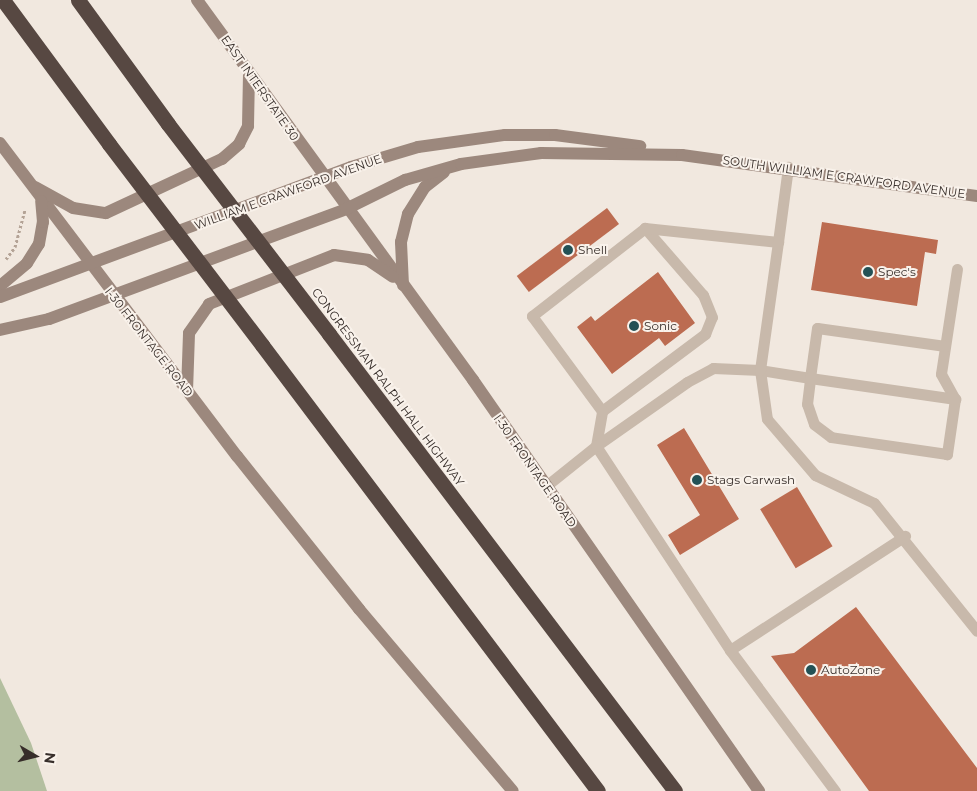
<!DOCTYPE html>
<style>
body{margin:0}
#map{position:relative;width:977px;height:791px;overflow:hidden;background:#f1e8df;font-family:Montserrat,sans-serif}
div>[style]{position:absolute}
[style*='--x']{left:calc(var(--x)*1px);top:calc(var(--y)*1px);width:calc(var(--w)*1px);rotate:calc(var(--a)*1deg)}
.green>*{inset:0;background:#b4bfa0}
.building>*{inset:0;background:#bc6c51;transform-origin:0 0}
.path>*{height:3px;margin-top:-1.5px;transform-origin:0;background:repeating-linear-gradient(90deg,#b4a396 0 2.5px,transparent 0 5px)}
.service>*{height:11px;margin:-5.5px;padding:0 5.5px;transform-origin:5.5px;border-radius:5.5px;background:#c8b9ab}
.secondary>*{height:12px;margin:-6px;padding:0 6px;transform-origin:6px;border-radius:6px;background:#9c887d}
.motorway>*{height:15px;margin:-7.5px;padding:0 7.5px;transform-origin:7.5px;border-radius:7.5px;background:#574842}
.motorway-bridge>*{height:15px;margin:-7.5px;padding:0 7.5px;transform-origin:7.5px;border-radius:7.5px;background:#574842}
.dots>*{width:14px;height:14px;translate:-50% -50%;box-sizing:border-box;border:2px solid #f9f2eb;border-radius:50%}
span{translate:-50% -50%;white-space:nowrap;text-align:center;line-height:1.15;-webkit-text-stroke:4px #f9f2eb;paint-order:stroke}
.street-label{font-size:12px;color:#372e2a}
.poi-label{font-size:12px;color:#372e2a}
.left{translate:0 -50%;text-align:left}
.north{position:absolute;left:10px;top:731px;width:50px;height:50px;-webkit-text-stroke:4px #f9f2eb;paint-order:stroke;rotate:98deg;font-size:14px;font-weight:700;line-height:20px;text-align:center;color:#372e2a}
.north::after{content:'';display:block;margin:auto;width:18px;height:22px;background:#372e2a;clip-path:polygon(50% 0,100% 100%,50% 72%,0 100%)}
</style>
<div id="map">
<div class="green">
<i style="clip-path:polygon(0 678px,31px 743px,47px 791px,0 791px)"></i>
</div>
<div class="building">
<i style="left:607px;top:208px;width:20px;height:113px;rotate:53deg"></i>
<i style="clip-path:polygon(822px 222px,938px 240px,936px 254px,925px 252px,917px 306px,811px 290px)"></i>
<i style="clip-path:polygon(658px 272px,695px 323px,665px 346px,659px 338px,612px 374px,577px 327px,591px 316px,595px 321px)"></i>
<i style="clip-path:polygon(684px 428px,739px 519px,680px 555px,668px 535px,700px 515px,657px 445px)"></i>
<i style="left:797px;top:487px;width:69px;height:43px;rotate:59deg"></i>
<i style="clip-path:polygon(856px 607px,977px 768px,977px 791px,869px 791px,771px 656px,794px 653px)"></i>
</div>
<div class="path">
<i style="--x:6;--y:259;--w:15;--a:-53"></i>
<i style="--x:15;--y:247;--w:39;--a:-75"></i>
</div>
<div class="service">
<i style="--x:957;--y:269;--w:106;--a:98.7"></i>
<i style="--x:941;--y:374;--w:29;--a:61"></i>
<i style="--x:955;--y:399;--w:56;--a:98.3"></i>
<i style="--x:947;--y:454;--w:117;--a:-171.7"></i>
<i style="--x:831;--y:437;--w:21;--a:-143"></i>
<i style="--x:814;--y:424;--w:21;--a:-109"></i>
<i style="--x:807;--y:404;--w:26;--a:-83"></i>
<i style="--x:810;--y:378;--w:51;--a:-170.9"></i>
<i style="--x:760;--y:370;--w:49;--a:81.9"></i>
<i style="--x:767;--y:419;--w:74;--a:49.4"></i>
<i style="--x:815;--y:475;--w:65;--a:25.4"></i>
<i style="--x:874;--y:503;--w:164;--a:51.2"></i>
<i style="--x:945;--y:346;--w:129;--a:-172"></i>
<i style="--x:817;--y:328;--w:50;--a:98"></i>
<i style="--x:810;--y:378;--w:147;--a:8.2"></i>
<i style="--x:602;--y:411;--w:129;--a:-36.8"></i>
<i style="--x:705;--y:334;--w:18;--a:-68"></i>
<i style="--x:712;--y:317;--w:24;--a:-112"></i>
<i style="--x:703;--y:295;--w:89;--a:-130.9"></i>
<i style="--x:546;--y:486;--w:64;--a:-38.7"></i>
<i style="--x:596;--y:446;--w:36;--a:-80"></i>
<i style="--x:602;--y:411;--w:118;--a:-126.4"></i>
<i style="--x:532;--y:316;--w:143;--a:-37.9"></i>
<i style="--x:645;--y:228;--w:134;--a:6"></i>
<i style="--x:778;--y:242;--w:76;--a:-82.4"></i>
<i style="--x:730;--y:650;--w:244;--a:-123.3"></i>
<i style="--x:596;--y:446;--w:111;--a:-35.1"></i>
<i style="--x:687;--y:382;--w:30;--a:-28"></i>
<i style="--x:713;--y:368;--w:47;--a:2.4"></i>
<i style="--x:760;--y:370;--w:129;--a:-82"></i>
<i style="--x:835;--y:791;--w:176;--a:-126.7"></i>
<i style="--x:730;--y:650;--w:209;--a:-33.1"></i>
</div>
<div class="secondary">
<i style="--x:197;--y:0;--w:470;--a:54"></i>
<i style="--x:473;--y:380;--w:501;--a:55.17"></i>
<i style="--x:0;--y:143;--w:393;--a:52.9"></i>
<i style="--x:237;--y:456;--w:196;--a:51.4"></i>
<i style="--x:359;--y:609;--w:238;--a:49.8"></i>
<i style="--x:35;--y:187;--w:43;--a:28.9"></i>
<i style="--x:73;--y:208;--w:33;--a:9"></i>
<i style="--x:106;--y:213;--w:128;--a:-25"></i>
<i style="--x:222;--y:159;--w:23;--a:-41"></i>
<i style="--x:239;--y:144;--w:20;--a:-63"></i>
<i style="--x:248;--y:126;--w:53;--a:-88.9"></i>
<i style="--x:403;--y:285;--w:43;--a:-92.7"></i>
<i style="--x:401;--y:242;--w:29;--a:-76"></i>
<i style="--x:408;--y:214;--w:32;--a:-58"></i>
<i style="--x:425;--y:187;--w:24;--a:-38"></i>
<i style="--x:0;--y:286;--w:35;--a:-40"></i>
<i style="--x:27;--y:263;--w:22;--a:-58"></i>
<i style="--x:39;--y:244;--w:22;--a:-80"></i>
<i style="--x:43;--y:222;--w:21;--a:-95"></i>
<i style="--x:0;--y:297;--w:374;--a:-20.3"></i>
<i style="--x:351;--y:167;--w:70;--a:-16.6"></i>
<i style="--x:418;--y:147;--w:88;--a:-7.9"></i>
<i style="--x:505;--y:135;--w:50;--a:0"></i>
<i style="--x:555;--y:135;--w:86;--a:7.4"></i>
<i style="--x:0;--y:330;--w:50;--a:-12.7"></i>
<i style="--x:49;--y:319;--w:317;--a:-20.3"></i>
<i style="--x:346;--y:209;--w:66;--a:-26.2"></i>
<i style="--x:405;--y:180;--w:58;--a:-15.9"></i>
<i style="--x:461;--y:164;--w:81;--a:-7.8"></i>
<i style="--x:541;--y:153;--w:141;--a:0.8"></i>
<i style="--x:682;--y:155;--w:298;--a:7.9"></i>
<i style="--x:187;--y:391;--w:58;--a:-88"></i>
<i style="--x:189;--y:333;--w:35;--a:-55"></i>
<i style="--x:209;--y:304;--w:134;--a:-21.4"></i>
<i style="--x:334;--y:255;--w:34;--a:8"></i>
<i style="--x:368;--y:260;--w:30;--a:34"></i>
</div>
<div class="motorway">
<i style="--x:3;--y:0;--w:179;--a:53.6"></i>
<i style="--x:78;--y:0;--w:153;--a:54"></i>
<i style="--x:329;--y:334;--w:573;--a:52.87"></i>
<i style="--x:262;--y:345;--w:558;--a:53.01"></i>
</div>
<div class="motorway-bridge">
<i style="--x:168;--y:124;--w:265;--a:52.5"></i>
<i style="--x:109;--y:144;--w:253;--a:52.7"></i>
</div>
<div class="dots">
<i style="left:568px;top:250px;background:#235155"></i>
<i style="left:868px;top:272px;background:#235155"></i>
<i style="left:634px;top:326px;background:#235155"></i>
<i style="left:697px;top:480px;background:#235155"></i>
<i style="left:811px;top:670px;background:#235155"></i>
</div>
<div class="street-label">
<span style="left:260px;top:88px;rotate:55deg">EAST INTERSTATE 30</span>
<span style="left:844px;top:177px;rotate:8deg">SOUTH WILLIAM E CRAWFORD AVENUE</span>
<span style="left:288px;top:192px;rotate:-20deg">WILLIAM E CRAWFORD AVENUE</span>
<span style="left:149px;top:342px;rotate:52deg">I-30 FRONTAGE ROAD</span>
<span style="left:388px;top:387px;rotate:53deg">CONGRESSMAN RALPH HALL HIGHWAY</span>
<span style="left:535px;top:471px;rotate:55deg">I-30 FRONTAGE ROAD</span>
</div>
<div class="poi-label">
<span class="left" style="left:578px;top:250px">Shell</span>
<span class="left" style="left:878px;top:272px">Spec's</span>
<span class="left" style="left:644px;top:326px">Sonic</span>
<span class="left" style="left:707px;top:480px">Stags Carwash</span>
<span class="left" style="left:821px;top:670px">AutoZone</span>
</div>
<div class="north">N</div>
</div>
